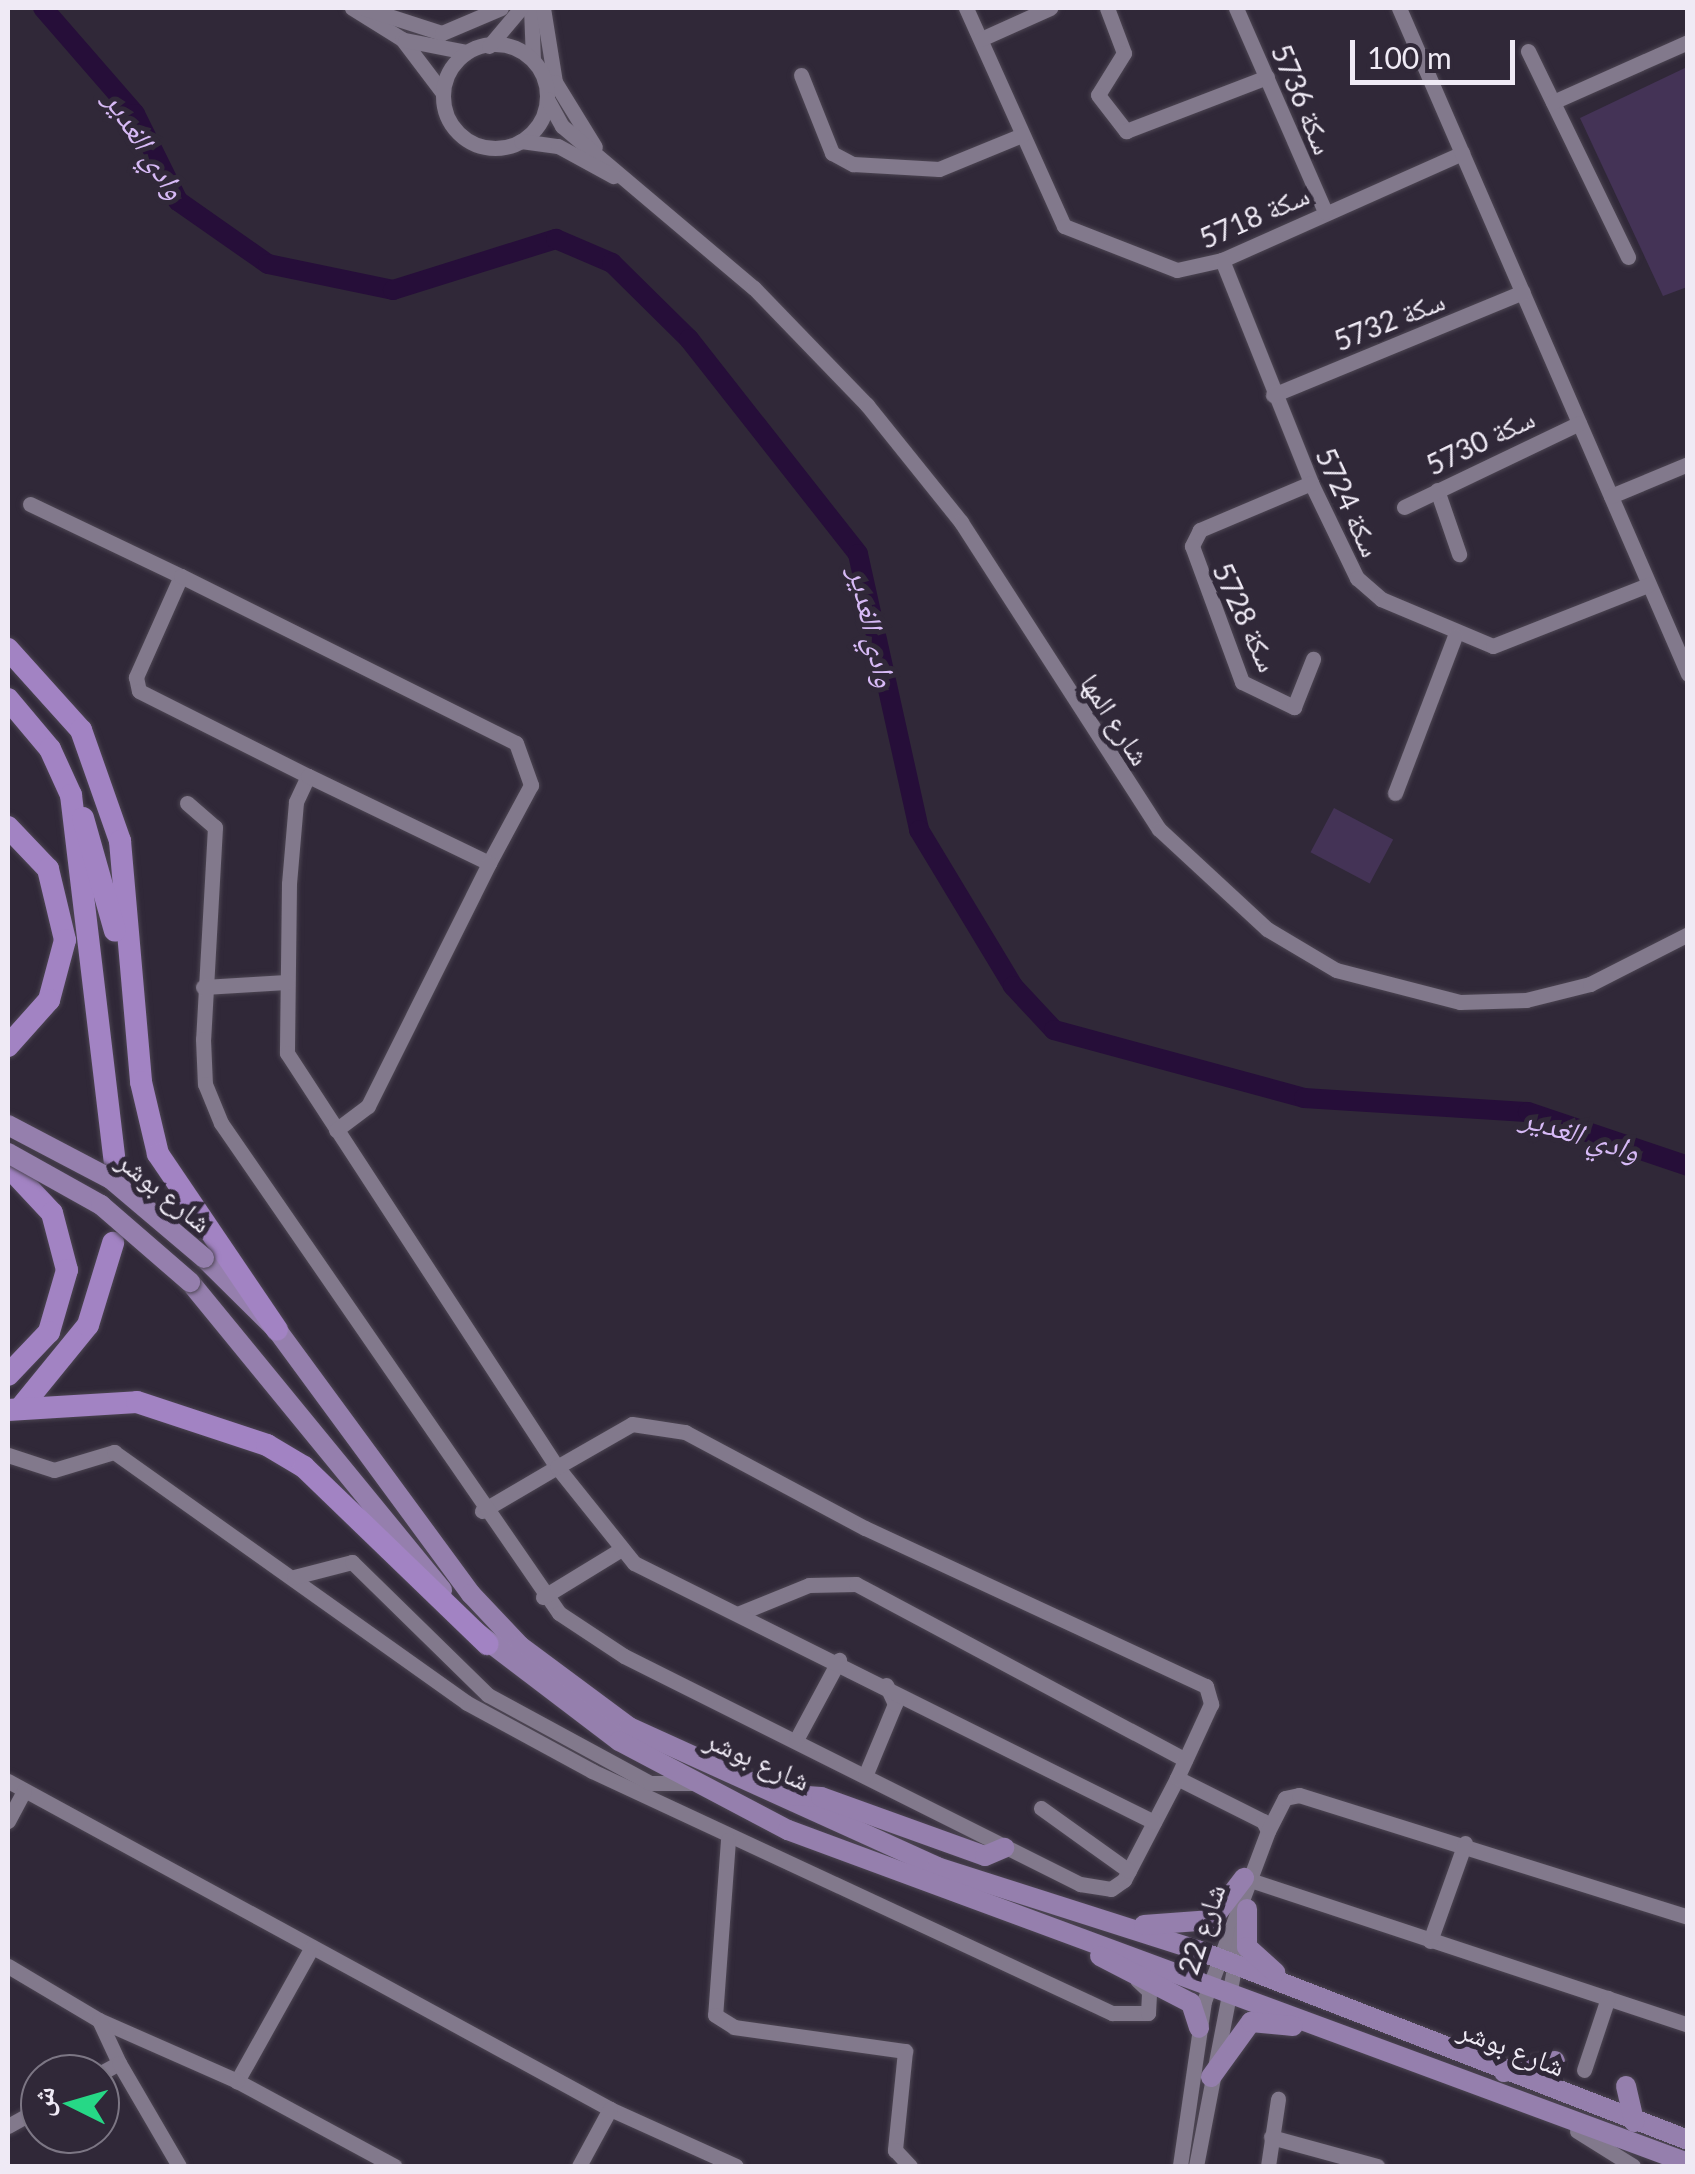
<!DOCTYPE html>
<meta charset="utf-8">
<style>
body{margin:0}
#map{position:relative;width:1695px;height:2174px;overflow:hidden;background:#302838;font-family:Lato,"Noto Naskh Arabic",sans-serif}
div>[style]{position:absolute}
[style*='--x']{left:calc(var(--x)*1px);top:calc(var(--y)*1px);width:calc(var(--w)*1px);rotate:calc(var(--a)*1deg)}
.green>*{inset:0;background:#443356;transform-origin:0 0}
.river>*{height:20px;margin:-10px;padding:0 10px;transform-origin:10px;border-radius:10px;background:#260e39}
.roads{filter:drop-shadow(0 0 2px #4c4552) drop-shadow(0 0 2px #4c4552)}
.minor>*{height:15px;margin:-7.5px;padding:0 7.5px;transform-origin:7.5px;border-radius:7.5px;background:#82798c}
.minor>.ring{margin:-7.5px;padding:0;box-sizing:content-box;background:none;border:15px solid #82798c;border-radius:50%}
.major>*{height:20px;margin:-10px;padding:0 10px;transform-origin:10px;border-radius:10px;background:#957fad}
.highway>*{height:22px;margin:-11px;padding:0 11px;transform-origin:11px;border-radius:11px;background:#a283c3}
.bridges{filter:drop-shadow(0 0 2px #4c4552) drop-shadow(0 0 2px #4c4552)}
.major-bridge>*{height:20px;margin:-10px;padding:0 10px;transform-origin:10px;border-radius:10px;background:#957fad}
span{translate:-50% -50%;white-space:nowrap;text-align:center;line-height:1.15;-webkit-text-stroke:10px #302838;paint-order:stroke}
.street-label{font-size:28px;color:#efeaf5}
.water-label{font-size:30px;color:#d7baf6;font-style:italic}
.frame{position:absolute;inset:0;border:10px solid #efeaf5;pointer-events:none}
.north{position:absolute;left:20px;top:2054px;width:100px;height:100px;box-sizing:border-box;background:#302838;border:2px solid #7c7684;border-radius:50%;rotate:275deg;font-size:28px;font-weight:700;line-height:40px;text-align:center;color:#efeaf5}
.north::after{content:'';display:block;margin:auto;width:35px;height:45px;background:#26d886;clip-path:polygon(50% 0,100% 100%,50% 72%,0 100%)}
.scale{position:absolute;left:1350px;top:40px;width:165px;height:45px;box-sizing:border-box;border:5px solid #efeaf5;border-top:0;padding-left:12px;font-size:30px;line-height:35px;white-space:nowrap;color:#efeaf5;-webkit-text-stroke:8px #302838;paint-order:stroke}
</style>
<div id="map">
<div class="green">
<i style="clip-path:polygon(1687px 67px,1687px 287px,1663px 296px,1580px 118px)"></i>
<i style="left:1334px;top:808px;width:67px;height:50px;rotate:28deg"></i>
</div>
<div class="river">
<i style="--x:43;--y:8;--w:140;--a:49"></i>
<i style="--x:135;--y:114;--w:97;--a:63.7"></i>
<i style="--x:178;--y:201;--w:110;--a:35"></i>
<i style="--x:268;--y:264;--w:128;--a:11.7"></i>
<i style="--x:393;--y:290;--w:171;--a:-17.4"></i>
<i style="--x:556;--y:239;--w:61;--a:23.2"></i>
<i style="--x:612;--y:263;--w:108;--a:44.6"></i>
<i style="--x:689;--y:339;--w:273;--a:51.8"></i>
<i style="--x:858;--y:554;--w:283;--a:77.5"></i>
<i style="--x:919;--y:830;--w:182;--a:58.9"></i>
<i style="--x:1013;--y:986;--w:60;--a:47"></i>
<i style="--x:1054;--y:1030;--w:259;--a:15.2"></i>
<i style="--x:1304;--y:1098;--w:224;--a:3.6"></i>
<i style="--x:1528;--y:1112;--w:169;--a:18.6"></i>
</div>
<div class="roads">
<div class="minor">
<i style="--x:352;--y:8;--w:59;--a:31.8"></i>
<i style="--x:402;--y:39;--w:68;--a:52.8"></i>
<i style="--x:364;--y:8;--w:82;--a:17.8"></i>
<i style="--x:442;--y:33;--w:64;--a:-23"></i>
<i style="--x:531;--y:8;--w:51;--a:87.8"></i>
<i style="--x:543;--y:8;--w:75;--a:80.8"></i>
<i style="--x:555;--y:82;--w:76;--a:58.4"></i>
<i style="--x:966;--y:8;--w:239;--a:65.8"></i>
<i style="--x:1064;--y:226;--w:121;--a:21.3"></i>
<i style="--x:1177;--y:270;--w:46;--a:-12.5"></i>
<i style="--x:1222;--y:260;--w:263;--a:-24"></i>
<i style="--x:1107;--y:8;--w:48;--a:69.3"></i>
<i style="--x:1124;--y:53;--w:49;--a:121.8"></i>
<i style="--x:1098;--y:95;--w:46;--a:52.1"></i>
<i style="--x:1126;--y:131;--w:151;--a:-21"></i>
<i style="--x:1236;--y:8;--w:223;--a:66.4"></i>
<i style="--x:1399;--y:8;--w:726;--a:66.54"></i>
<i style="--x:981;--y:39;--w:76;--a:-24.2"></i>
<i style="--x:405;--y:40;--w:62;--a:11.1"></i>
<i class="ring" style="left:443px;top:44px;width:89px;height:89px"></i>
<i style="--x:489;--y:46;--w:50;--a:-49.9"></i>
<i style="--x:1528;--y:51;--w:229;--a:64.1"></i>
<i style="--x:801;--y:75;--w:84;--a:68.3"></i>
<i style="--x:832;--y:153;--w:24;--a:28"></i>
<i style="--x:853;--y:164;--w:86;--a:3.3"></i>
<i style="--x:939;--y:169;--w:90;--a:-22.3"></i>
<i style="--x:547;--y:99;--w:31;--a:61"></i>
<i style="--x:562;--y:126;--w:251;--a:40.2"></i>
<i style="--x:754;--y:288;--w:163;--a:46"></i>
<i style="--x:867;--y:405;--w:150;--a:51.2"></i>
<i style="--x:961;--y:522;--w:365;--a:57.2"></i>
<i style="--x:1159;--y:829;--w:147;--a:42.8"></i>
<i style="--x:1267;--y:929;--w:80;--a:30.7"></i>
<i style="--x:1336;--y:970;--w:128;--a:14.5"></i>
<i style="--x:1460;--y:1002;--w:66;--a:-1.7"></i>
<i style="--x:1526;--y:1000;--w:66;--a:-14"></i>
<i style="--x:1590;--y:984;--w:110;--a:-27"></i>
<i style="--x:1553;--y:102;--w:148;--a:-24"></i>
<i style="--x:521;--y:141;--w:37;--a:8"></i>
<i style="--x:558;--y:146;--w:63;--a:28.6"></i>
<i style="--x:1222;--y:260;--w:240;--a:68.2"></i>
<i style="--x:1311;--y:483;--w:106;--a:64.2"></i>
<i style="--x:1357;--y:578;--w:32;--a:41"></i>
<i style="--x:1381;--y:599;--w:121;--a:22.8"></i>
<i style="--x:1493;--y:646;--w:167;--a:-21.5"></i>
<i style="--x:1273;--y:395;--w:270;--a:-22.4"></i>
<i style="--x:1311;--y:483;--w:121;--a:157.1"></i>
<i style="--x:1200;--y:530;--w:18;--a:117"></i>
<i style="--x:1192;--y:546;--w:145;--a:69.8"></i>
<i style="--x:1242;--y:682;--w:58;--a:25.7"></i>
<i style="--x:1294;--y:707;--w:52;--a:-68.4"></i>
<i style="--x:1437;--y:490;--w:68;--a:71"></i>
<i style="--x:1611;--y:496;--w:83;--a:-22.6"></i>
<i style="--x:30;--y:504;--w:167;--a:25.5"></i>
<i style="--x:181;--y:576;--w:111;--a:114"></i>
<i style="--x:136;--y:677;--w:14;--a:78"></i>
<i style="--x:139;--y:691;--w:189;--a:26.7"></i>
<i style="--x:308;--y:776;--w:29;--a:115"></i>
<i style="--x:296;--y:802;--w:82;--a:94.9"></i>
<i style="--x:289;--y:884;--w:169;--a:90.7"></i>
<i style="--x:287;--y:1053;--w:494;--a:56.9"></i>
<i style="--x:557;--y:1467;--w:87;--a:149.6"></i>
<i style="--x:1404;--y:507;--w:194;--a:-25.6"></i>
<i style="--x:181;--y:576;--w:374;--a:26.5"></i>
<i style="--x:516;--y:743;--w:45;--a:70.3"></i>
<i style="--x:531;--y:785;--w:89;--a:118.3"></i>
<i style="--x:489;--y:863;--w:201;--a:-154.3"></i>
<i style="--x:1395;--y:793;--w:168;--a:-69.1"></i>
<i style="--x:187;--y:803;--w:37;--a:41"></i>
<i style="--x:215;--y:827;--w:212;--a:93.2"></i>
<i style="--x:203;--y:1039;--w:45;--a:87.5"></i>
<i style="--x:205;--y:1084;--w:42;--a:67.7"></i>
<i style="--x:221;--y:1123;--w:595;--a:55.4"></i>
<i style="--x:559;--y:1613;--w:78;--a:33.5"></i>
<i style="--x:624;--y:1656;--w:510;--a:26.57"></i>
<i style="--x:1080;--y:1884;--w:31;--a:9"></i>
<i style="--x:1111;--y:1889;--w:16;--a:-35"></i>
<i style="--x:1124;--y:1880;--w:115;--a:-62.5"></i>
<i style="--x:1177;--y:1778;--w:96;--a:26.6"></i>
<i style="--x:1263;--y:1821;--w:11;--a:63"></i>
<i style="--x:1268;--y:1831;--w:182;--a:110.6"></i>
<i style="--x:1204;--y:2001;--w:167;--a:98.3"></i>
<i style="--x:203;--y:987;--w:84;--a:-3.4"></i>
<i style="--x:336;--y:1130;--w:40;--a:-37"></i>
<i style="--x:368;--y:1106;--w:271;--a:-63.5"></i>
<i style="--x:8;--y:1455;--w:48;--a:18.1"></i>
<i style="--x:54;--y:1470;--w:63;--a:-16.7"></i>
<i style="--x:114;--y:1452;--w:433;--a:35.4"></i>
<i style="--x:467;--y:1703;--w:142;--a:28.5"></i>
<i style="--x:592;--y:1771;--w:574;--a:24.96"></i>
<i style="--x:1112;--y:2013;--w:36;--a:0"></i>
<i style="--x:1148;--y:2013;--w:22;--a:-87"></i>
<i style="--x:1149;--y:1991;--w:16;--a:-137"></i>
<i style="--x:294;--y:1577;--w:60;--a:-14.5"></i>
<i style="--x:352;--y:1562;--w:190;--a:44.4"></i>
<i style="--x:488;--y:1695;--w:184;--a:28.5"></i>
<i style="--x:650;--y:1783;--w:44;--a:0"></i>
<i style="--x:543;--y:1597;--w:88;--a:-31.5"></i>
<i style="--x:740;--y:1613;--w:74;--a:-22.1"></i>
<i style="--x:809;--y:1585;--w:47;--a:-1.2"></i>
<i style="--x:856;--y:1584;--w:373;--a:28.1"></i>
<i style="--x:796;--y:1740;--w:91;--a:-61.7"></i>
<i style="--x:865;--y:1776;--w:78;--a:-67.4"></i>
<i style="--x:895;--y:1704;--w:21;--a:-115"></i>
<i style="--x:8;--y:1781;--w:686;--a:28.58"></i>
<i style="--x:610;--y:2109;--w:138;--a:24.3"></i>
<i style="--x:1041;--y:1808;--w:108;--a:35.6"></i>
<i style="--x:8;--y:1821;--w:34;--a:-62"></i>
<i style="--x:1154;--y:1822;--w:581;--a:-153.52"></i>
<i style="--x:634;--y:1563;--w:123;--a:-128.7"></i>
<i style="--x:557;--y:1467;--w:86;--a:-29.8"></i>
<i style="--x:632;--y:1424;--w:54;--a:8.6"></i>
<i style="--x:685;--y:1432;--w:204;--a:28.1"></i>
<i style="--x:865;--y:1528;--w:376;--a:24.9"></i>
<i style="--x:1206;--y:1686;--w:19;--a:74"></i>
<i style="--x:1211;--y:1704;--w:81;--a:114.7"></i>
<i style="--x:1268;--y:1831;--w:37;--a:-63"></i>
<i style="--x:1285;--y:1798;--w:14;--a:-12"></i>
<i style="--x:1299;--y:1795;--w:408;--a:17.4"></i>
<i style="--x:728;--y:1840;--w:175;--a:94.2"></i>
<i style="--x:715;--y:2015;--w:22;--a:32"></i>
<i style="--x:734;--y:2027;--w:173;--a:8"></i>
<i style="--x:905;--y:2051;--w:100;--a:95.8"></i>
<i style="--x:895;--y:2150;--w:22;--a:47"></i>
<i style="--x:1244;--y:1878;--w:468;--a:18.3"></i>
<i style="--x:1430;--y:1941;--w:104;--a:-70.3"></i>
<i style="--x:312;--y:1947;--w:154;--a:119.2"></i>
<i style="--x:237;--y:2081;--w:179;--a:28.4"></i>
<i style="--x:8;--y:1966;--w:106;--a:30.7"></i>
<i style="--x:99;--y:2020;--w:151;--a:23.8"></i>
<i style="--x:99;--y:2020;--w:47;--a:65.1"></i>
<i style="--x:119;--y:2063;--w:23;--a:151"></i>
<i style="--x:119;--y:2063;--w:119;--a:59.8"></i>
<i style="--x:1584;--y:2070;--w:76;--a:-71.6"></i>
<i style="--x:8;--y:2126;--w:37;--a:-29"></i>
<i style="--x:1577;--y:2131;--w:66;--a:32"></i>
<i style="--x:1271;--y:2137;--w:110;--a:15.3"></i>
<i style="--x:579;--y:2166;--w:65;--a:-61.5"></i>
<i style="--x:1196;--y:2166;--w:243;--a:-79.1"></i>
<i style="--x:1268;--y:2166;--w:68;--a:-81.5"></i>
</div>
<div class="major">
<i style="--x:204;--y:1258;--w:103;--a:44.6"></i>
<i style="--x:277;--y:1330;--w:328;--a:53.7"></i>
<i style="--x:471;--y:1594;--w:71;--a:46.7"></i>
<i style="--x:520;--y:1646;--w:136;--a:36.6"></i>
<i style="--x:629;--y:1727;--w:338;--a:24.4"></i>
<i style="--x:937;--y:1867;--w:276;--a:17.7"></i>
<i style="--x:1200;--y:1951;--w:523;--a:21.17"></i>
<i style="--x:190;--y:1282;--w:398;--a:50.7"></i>
<i style="--x:476;--y:1632;--w:180;--a:37.3"></i>
<i style="--x:619;--y:1741;--w:191;--a:27.8"></i>
<i style="--x:788;--y:1830;--w:960;--a:20.3"></i>
<i style="--x:779;--y:1794;--w:42;--a:4.1"></i>
<i style="--x:821;--y:1797;--w:174;--a:19.8"></i>
<i style="--x:985;--y:1856;--w:21;--a:-23"></i>
<i style="--x:1247;--y:1909;--w:38;--a:90"></i>
<i style="--x:1247;--y:1947;--w:38;--a:42"></i>
<i style="--x:1144;--y:1925;--w:68;--a:-4.2"></i>
<i style="--x:1212;--y:1920;--w:53;--a:-52.7"></i>
<i style="--x:1100;--y:1956;--w:102;--a:27.3"></i>
<i style="--x:1191;--y:2003;--w:26;--a:72"></i>
<i style="--x:1504;--y:2072;--w:52;--a:-12.2"></i>
<i style="--x:1211;--y:2077;--w:68;--a:-54"></i>
<i style="--x:1251;--y:2022;--w:42;--a:5.4"></i>
<i style="--x:1626;--y:2086;--w:37;--a:77"></i>
</div>
<div class="highway">
<i style="--x:8;--y:649;--w:109;--a:48"></i>
<i style="--x:81;--y:730;--w:118;--a:70.6"></i>
<i style="--x:120;--y:841;--w:242;--a:85"></i>
<i style="--x:141;--y:1082;--w:74;--a:76.7"></i>
<i style="--x:158;--y:1154;--w:212;--a:55.9"></i>
<i style="--x:8;--y:699;--w:65;--a:50"></i>
<i style="--x:50;--y:749;--w:51;--a:65.5"></i>
<i style="--x:71;--y:795;--w:378;--a:83.2"></i>
<i style="--x:83;--y:818;--w:117;--a:74.2"></i>
<i style="--x:8;--y:827;--w:58;--a:46.4"></i>
<i style="--x:48;--y:869;--w:73;--a:76.5"></i>
<i style="--x:65;--y:940;--w:62;--a:104.9"></i>
<i style="--x:49;--y:1000;--w:62;--a:131.7"></i>
<i style="--x:8;--y:1166;--w:64;--a:46.9"></i>
<i style="--x:52;--y:1213;--w:59;--a:75.3"></i>
<i style="--x:67;--y:1270;--w:65;--a:106.2"></i>
<i style="--x:49;--y:1332;--w:59;--a:133.6"></i>
<i style="--x:22;--y:1406;--w:104;--a:-50.8"></i>
<i style="--x:88;--y:1325;--w:86;--a:-73"></i>
<i style="--x:8;--y:1410;--w:129;--a:-3.5"></i>
<i style="--x:137;--y:1402;--w:137;--a:18.3"></i>
<i style="--x:267;--y:1445;--w:43;--a:30.7"></i>
<i style="--x:304;--y:1467;--w:255;--a:44"></i>
</div>
</div>
<div class="bridges">
<div class="major-bridge">
<i style="--x:8;--y:1125;--w:116;--a:27.7"></i>
<i style="--x:111;--y:1179;--w:122;--a:40.3"></i>
<i style="--x:8;--y:1153;--w:107;--a:29.2"></i>
<i style="--x:101;--y:1205;--w:118;--a:40.9"></i>
</div>
</div>
<div class="street-label">
<span style="left:1303px;top:99px;rotate:67deg">سكة 5736</span>
<span style="left:1254px;top:216px;rotate:-24deg">سكة 5718</span>
<span style="left:1389px;top:320px;rotate:-22deg">سكة 5732</span>
<span style="left:1480px;top:441px;rotate:-26deg">سكة 5730</span>
<span style="left:1349px;top:502px;rotate:65deg">سكة 5724</span>
<span style="left:1246px;top:617px;rotate:65deg">سكة 5728</span>
<span style="left:1116px;top:719px;rotate:57deg">شارع المها</span>
<span style="left:165px;top:1191px;rotate:39deg">شارع بوشر</span>
<span style="left:758px;top:1759px;rotate:24deg">شارع بوشر</span>
<span style="left:1201px;top:1929px;rotate:-72deg">شارع 22</span>
<span style="left:1512px;top:2047px;rotate:21deg">شارع بوشر</span>
</div>
<div class="water-label">
<span style="left:146px;top:144px;rotate:57deg">وادي الغدير</span>
<span style="left:874px;top:627px;rotate:77deg">وادي الغدير</span>
<span style="left:1581px;top:1133px;rotate:17deg">وادي الغدير</span>
</div>
<div class="frame"></div>
<div class="north">ش</div>
<div class="scale">100 m</div>
</div>
